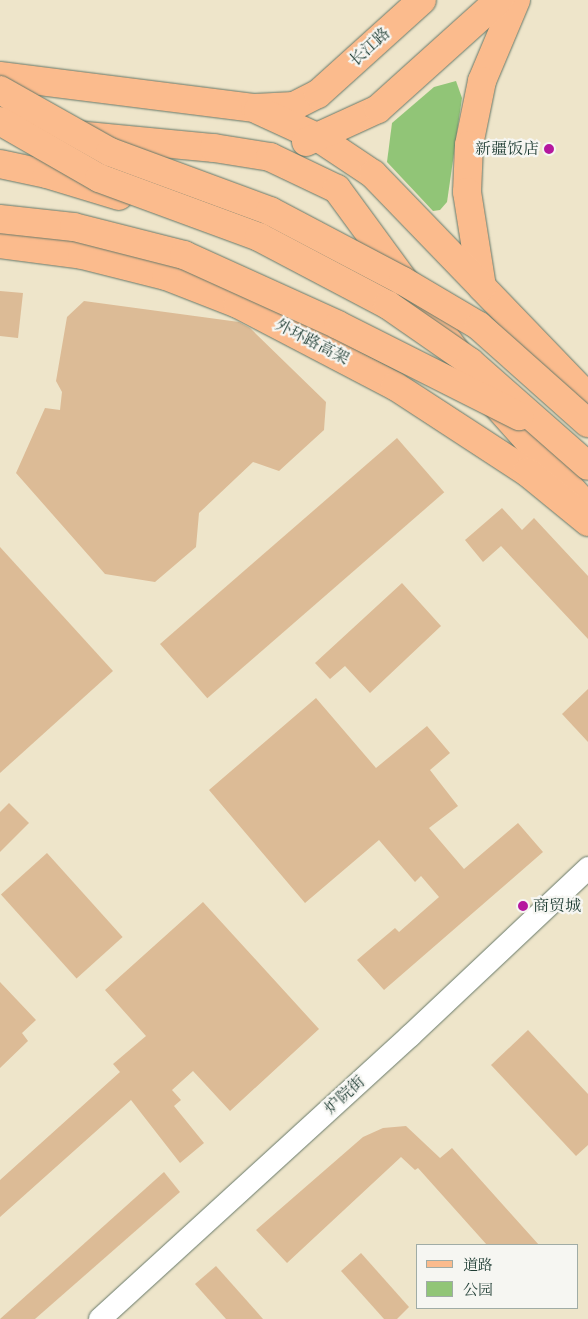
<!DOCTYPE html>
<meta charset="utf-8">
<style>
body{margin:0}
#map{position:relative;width:588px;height:1319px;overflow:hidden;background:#eee5ca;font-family:Cardo,"Noto Serif SC",serif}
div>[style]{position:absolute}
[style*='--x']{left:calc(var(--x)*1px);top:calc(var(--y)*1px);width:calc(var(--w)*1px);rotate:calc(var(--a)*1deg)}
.green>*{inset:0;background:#91c577}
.building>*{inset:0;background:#dcbb96;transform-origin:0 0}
.roads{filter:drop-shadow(0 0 1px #677868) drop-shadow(0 0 1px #677868)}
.minor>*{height:22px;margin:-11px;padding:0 11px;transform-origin:11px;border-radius:11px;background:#fff}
.major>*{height:28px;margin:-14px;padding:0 14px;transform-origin:14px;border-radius:14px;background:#fbbb8d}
.highway>*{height:28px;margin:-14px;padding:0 14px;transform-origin:14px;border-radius:14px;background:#fbbb8d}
.bridges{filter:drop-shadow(0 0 1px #677868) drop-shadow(0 0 1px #677868)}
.highway-bridge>*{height:28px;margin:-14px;padding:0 14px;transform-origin:14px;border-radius:14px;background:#fbbb8d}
.dots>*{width:14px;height:14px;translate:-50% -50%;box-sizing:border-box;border:2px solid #f6f6f2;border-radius:50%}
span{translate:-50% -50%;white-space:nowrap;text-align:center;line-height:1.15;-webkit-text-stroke:4.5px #f6f6f2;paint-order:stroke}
.street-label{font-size:16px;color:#1f3d34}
.poi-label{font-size:16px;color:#1f3d34}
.right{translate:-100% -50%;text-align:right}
.left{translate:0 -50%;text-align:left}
.legend{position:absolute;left:416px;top:1244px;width:162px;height:65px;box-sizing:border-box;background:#f6f6f2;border:1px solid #a0aca6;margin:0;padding:6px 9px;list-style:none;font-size:15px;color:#1f3d34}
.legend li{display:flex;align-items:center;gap:10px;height:25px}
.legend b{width:25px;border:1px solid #a0aca6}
</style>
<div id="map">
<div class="green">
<i style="clip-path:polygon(456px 81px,462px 98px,447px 202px,440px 210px,433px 211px,387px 162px,392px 123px,434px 87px)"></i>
</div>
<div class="building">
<i style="clip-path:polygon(0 291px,23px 293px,18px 338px,0 336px)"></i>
<i style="clip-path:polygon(84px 301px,239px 322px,250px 328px,326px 402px,324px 430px,279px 471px,253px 462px,199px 513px,196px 547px,155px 582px,105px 574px,16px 473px,45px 408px,60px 410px,62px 392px,56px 381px,67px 317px)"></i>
<i style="left:397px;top:438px;width:72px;height:314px;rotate:49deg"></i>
<i style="clip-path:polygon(502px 508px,522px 530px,534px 518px,588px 576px,588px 639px,501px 546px,483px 562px,465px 540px)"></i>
<i style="clip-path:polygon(0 547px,113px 671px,0 773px)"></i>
<i style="clip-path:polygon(402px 583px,441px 626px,370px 693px,345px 666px,330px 679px,315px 663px)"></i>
<i style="clip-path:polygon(588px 689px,588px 742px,562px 714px)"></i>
<i style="clip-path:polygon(316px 698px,376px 768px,427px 726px,450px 753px,430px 770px,458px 806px,429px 828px,464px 869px,518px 823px,543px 852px,384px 990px,357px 960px,395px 928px,399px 932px,439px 897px,421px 876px,415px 882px,379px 840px,305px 903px,209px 790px)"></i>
<i style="clip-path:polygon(9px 803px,29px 823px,0 852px,0 812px)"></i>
<i style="left:47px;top:853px;width:113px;height:62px;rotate:48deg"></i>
<i style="clip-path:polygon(203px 902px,319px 1029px,230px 1111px,193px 1071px,172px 1090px,181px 1100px,174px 1106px,204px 1143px,180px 1163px,131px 1100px,0 1217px,0 1180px,120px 1072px,113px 1064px,146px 1036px,105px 990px)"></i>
<i style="clip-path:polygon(0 982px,36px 1020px,22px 1033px,28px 1041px,0 1068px)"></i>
<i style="clip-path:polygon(528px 1030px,588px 1094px,588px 1145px,576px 1156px,491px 1065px)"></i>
<i style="clip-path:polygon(406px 1126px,440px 1158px,452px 1148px,539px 1245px,487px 1245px,418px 1168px,415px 1170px,401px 1157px,287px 1263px,256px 1230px,363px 1137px,383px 1128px)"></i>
<i style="clip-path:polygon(164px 1172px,180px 1192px,35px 1319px,0 1319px)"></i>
<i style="clip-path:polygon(361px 1253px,409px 1307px,397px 1319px,384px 1319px,341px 1271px)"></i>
<i style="clip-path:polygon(216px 1266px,263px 1319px,226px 1319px,195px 1284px)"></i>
</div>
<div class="roads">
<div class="minor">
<i style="--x:100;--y:1319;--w:420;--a:-42.4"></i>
<i style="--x:410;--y:1036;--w:245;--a:-43.3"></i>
</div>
<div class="major">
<i style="--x:516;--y:0;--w:88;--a:112.8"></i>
<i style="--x:482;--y:81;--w:65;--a:101.5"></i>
<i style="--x:469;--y:145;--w:47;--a:92.4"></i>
<i style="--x:467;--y:192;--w:96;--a:81"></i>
<i style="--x:482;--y:287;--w:153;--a:46.1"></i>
<i style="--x:0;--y:76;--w:257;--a:7.2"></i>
<i style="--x:255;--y:108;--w:39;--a:-3"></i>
<i style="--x:294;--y:106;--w:27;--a:-27"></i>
<i style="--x:318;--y:94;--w:140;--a:-42.1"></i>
<i style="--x:258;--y:110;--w:67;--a:24.7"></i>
<i style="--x:319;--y:138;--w:65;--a:33.7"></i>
<i style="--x:373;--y:174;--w:157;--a:46"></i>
<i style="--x:76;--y:135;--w:139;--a:5.4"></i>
<i style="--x:214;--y:148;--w:57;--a:9.1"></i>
<i style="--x:270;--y:157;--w:74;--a:25.5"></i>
<i style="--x:337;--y:189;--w:200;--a:53.8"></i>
<i style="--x:306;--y:142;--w:79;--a:-24.6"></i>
<i style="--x:378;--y:109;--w:163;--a:-42"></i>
<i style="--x:491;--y:399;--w:146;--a:48.3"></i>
</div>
<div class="highway">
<i style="--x:0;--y:164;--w:48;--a:12"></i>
<i style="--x:47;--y:174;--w:75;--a:17"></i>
<i style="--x:0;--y:244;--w:83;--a:7.6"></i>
<i style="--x:82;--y:255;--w:87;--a:14"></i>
<i style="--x:166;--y:276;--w:77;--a:21.3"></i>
<i style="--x:238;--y:304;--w:177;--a:27.6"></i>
<i style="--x:395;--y:386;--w:158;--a:33.1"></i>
<i style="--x:527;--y:472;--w:79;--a:39.3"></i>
</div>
</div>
<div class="bridges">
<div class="highway-bridge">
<i style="--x:0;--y:90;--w:126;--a:29.4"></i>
<i style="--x:110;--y:152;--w:171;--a:20.2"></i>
<i style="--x:270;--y:211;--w:150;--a:27.8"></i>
<i style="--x:403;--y:281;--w:88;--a:30.6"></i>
<i style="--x:479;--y:326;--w:146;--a:41.7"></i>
<i style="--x:0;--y:121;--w:114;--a:29.9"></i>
<i style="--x:99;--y:178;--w:171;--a:20.2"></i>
<i style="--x:259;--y:237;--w:146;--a:27.8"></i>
<i style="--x:388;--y:305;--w:100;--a:34.8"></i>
<i style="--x:470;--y:362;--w:157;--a:41.4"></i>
<i style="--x:0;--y:219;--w:74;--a:6.2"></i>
<i style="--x:74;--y:227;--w:114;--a:14.3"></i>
<i style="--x:184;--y:255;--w:169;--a:24.4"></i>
<i style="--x:338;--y:325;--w:203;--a:26.7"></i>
</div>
</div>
<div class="dots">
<i style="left:549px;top:149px;background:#b5179e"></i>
<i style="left:523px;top:906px;background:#b5179e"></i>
</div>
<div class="street-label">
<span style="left:370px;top:47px;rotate:-42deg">长江路</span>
<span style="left:312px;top:342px;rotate:27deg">外环路高架</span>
<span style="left:345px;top:1095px;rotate:-42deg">炉院街</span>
</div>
<div class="poi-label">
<span class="right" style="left:539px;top:149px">新疆饭店</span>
<span class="left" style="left:533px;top:906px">商贸城</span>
</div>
<ul class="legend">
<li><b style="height:6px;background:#fbbb8d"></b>道路</li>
<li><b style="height:14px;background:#91c577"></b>公园</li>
</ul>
</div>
